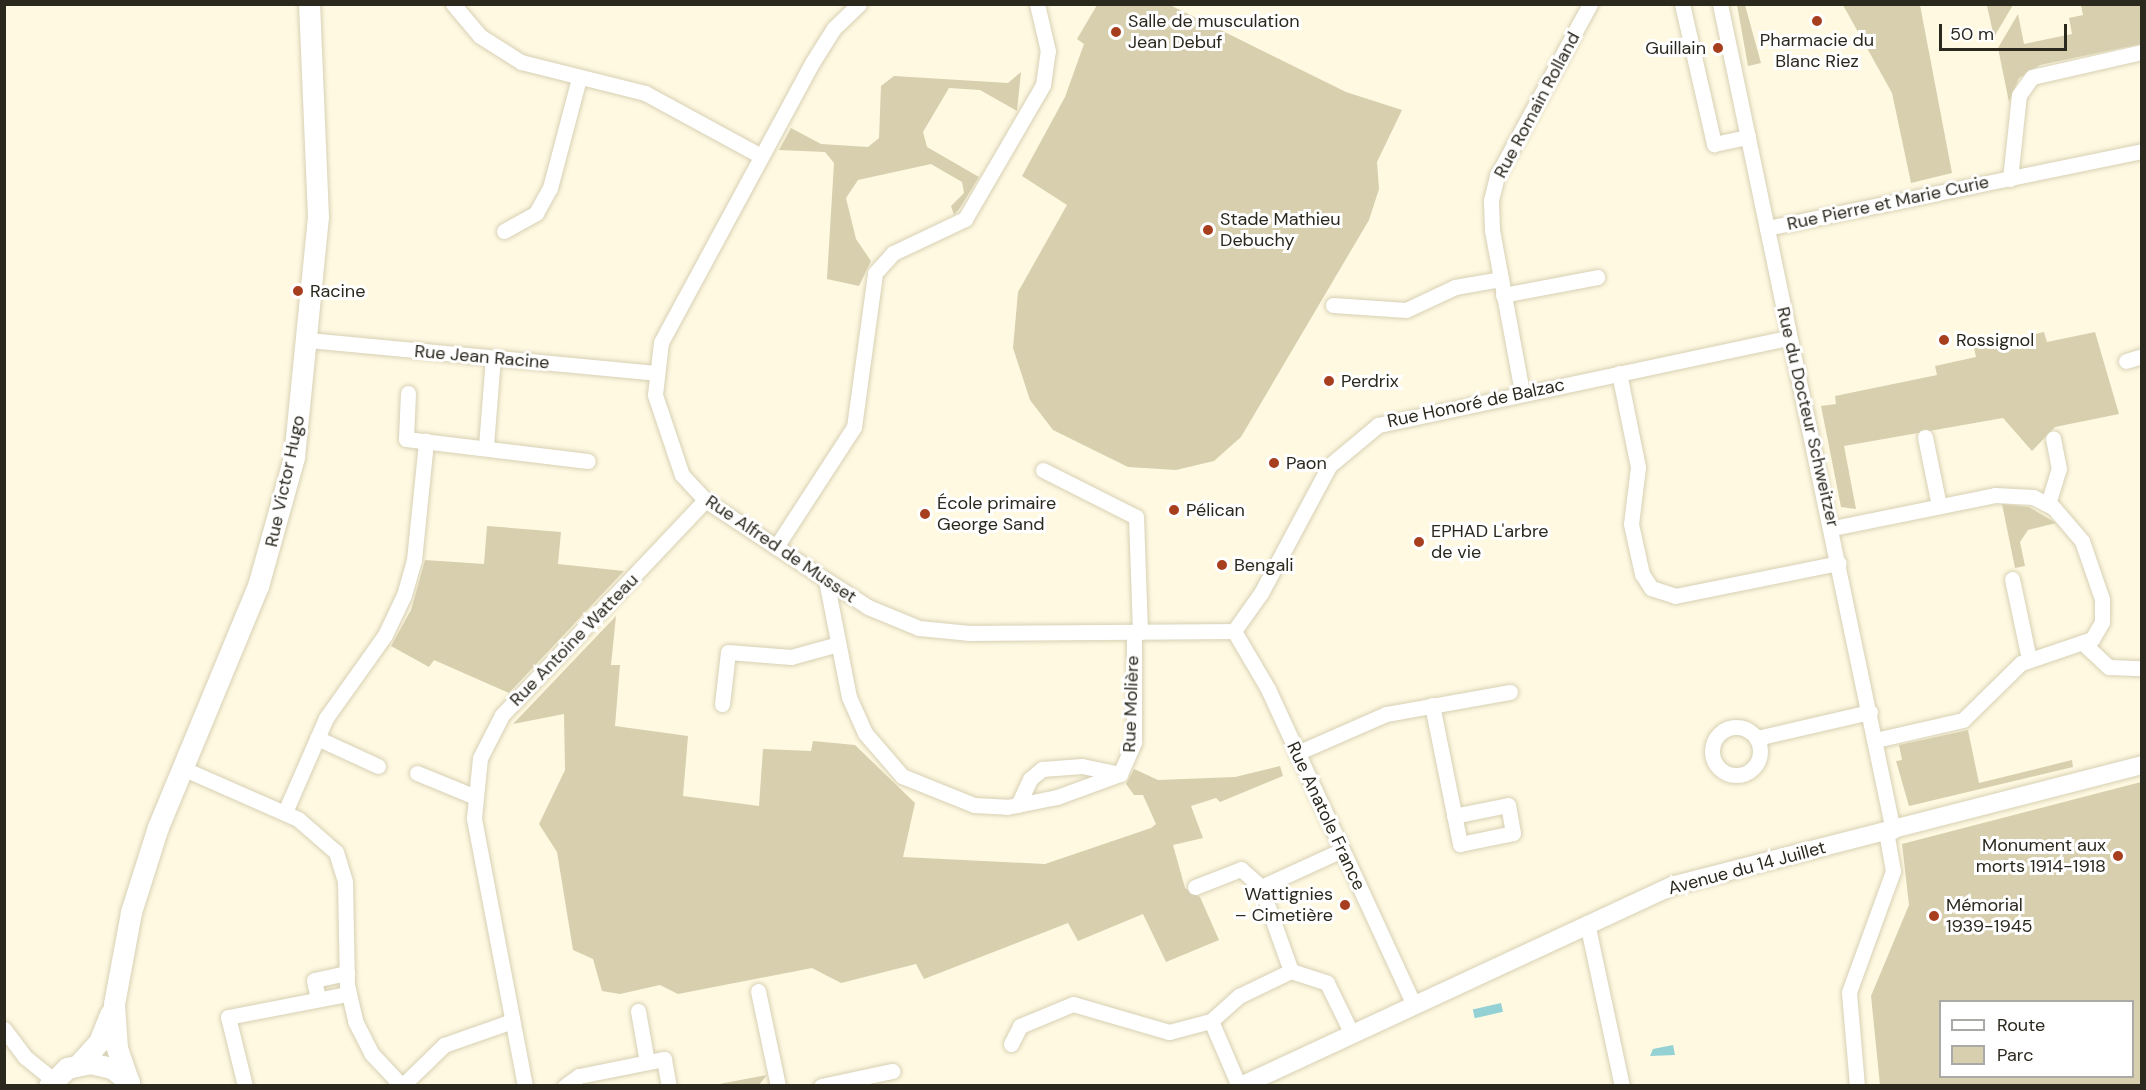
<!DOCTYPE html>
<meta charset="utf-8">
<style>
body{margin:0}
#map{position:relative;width:2146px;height:1090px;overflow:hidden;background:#fff9e2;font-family:"DM Sans",sans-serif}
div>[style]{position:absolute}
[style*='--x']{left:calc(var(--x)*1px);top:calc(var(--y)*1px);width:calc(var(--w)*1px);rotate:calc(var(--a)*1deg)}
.green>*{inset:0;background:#d7cfae}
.water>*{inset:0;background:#93d1d4;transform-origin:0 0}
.roads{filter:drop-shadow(0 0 2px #d7d0b4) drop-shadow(0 0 2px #d7d0b4)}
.minor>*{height:15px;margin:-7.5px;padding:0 7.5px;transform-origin:7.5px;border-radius:7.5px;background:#fff}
.minor>.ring{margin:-7.5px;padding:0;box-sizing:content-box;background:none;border:15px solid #fff;border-radius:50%}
.tertiary>*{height:18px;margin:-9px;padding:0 9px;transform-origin:9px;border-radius:9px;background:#fff}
.secondary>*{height:21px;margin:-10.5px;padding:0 10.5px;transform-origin:10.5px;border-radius:10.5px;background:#fff}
.dots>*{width:16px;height:16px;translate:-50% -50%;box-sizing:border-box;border:3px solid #fff;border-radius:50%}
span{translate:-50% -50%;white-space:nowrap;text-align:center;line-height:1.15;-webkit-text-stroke:6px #fff;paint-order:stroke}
.poi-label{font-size:18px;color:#2b281e}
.left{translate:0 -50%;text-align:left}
.right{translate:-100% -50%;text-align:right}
.street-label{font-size:18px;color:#2b281e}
.frame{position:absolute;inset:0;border:6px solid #2b281e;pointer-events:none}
.legend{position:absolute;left:1939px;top:1000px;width:195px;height:78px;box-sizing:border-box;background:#fff;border:2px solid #aaa9a5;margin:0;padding:8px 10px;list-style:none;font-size:18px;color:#2b281e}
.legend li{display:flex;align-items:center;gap:12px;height:30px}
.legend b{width:30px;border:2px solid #aaa9a5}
.scale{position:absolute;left:1939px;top:24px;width:128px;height:27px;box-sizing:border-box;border:3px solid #2b281e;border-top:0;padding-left:8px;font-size:18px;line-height:21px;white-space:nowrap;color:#2b281e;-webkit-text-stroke:4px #fff;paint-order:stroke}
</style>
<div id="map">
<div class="green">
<i style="clip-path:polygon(1097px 5px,1170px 5px,1346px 92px,1402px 110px,1377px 162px,1379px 189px,1369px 220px,1241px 437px,1214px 461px,1176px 470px,1128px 467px,1053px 430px,1030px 400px,1013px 348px,1018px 292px,1067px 205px,1022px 176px,1065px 97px,1084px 44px,1077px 39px)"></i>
<i style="clip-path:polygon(1737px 5px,1745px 5px,1761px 63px,1748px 66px)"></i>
<i style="clip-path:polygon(1843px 5px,1920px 5px,1952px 173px,1911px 183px,1892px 93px)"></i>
<i style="clip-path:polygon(1987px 5px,2013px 5px,1994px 37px,1987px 6px)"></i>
<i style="clip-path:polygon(2081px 5px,2141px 5px,2141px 44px,2040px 65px,2019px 78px,2009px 102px,1998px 48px,2018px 14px,2024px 44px,2072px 34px,2069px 18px,2083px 15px)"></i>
<i style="clip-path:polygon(1021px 72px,1017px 111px,980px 90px,949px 88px,923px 132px,927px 147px,979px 177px,960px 208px,954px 215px,951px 206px,964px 193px,962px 182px,931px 164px,858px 180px,846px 198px,856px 239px,871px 261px,859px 286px,827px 279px,834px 163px,825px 152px,779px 150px,791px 128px,821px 144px,868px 147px,879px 138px,881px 86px,894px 76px,1008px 83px)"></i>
<i style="clip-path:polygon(2044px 332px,2047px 342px,2095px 332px,2119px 414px,2055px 427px,2032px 451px,2003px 418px,1844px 446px,1856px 509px,1841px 507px,1821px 406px,1836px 404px,1835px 396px,1937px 375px,1935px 366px,1976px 357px,1974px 348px)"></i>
<i style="clip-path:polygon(2002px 504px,2029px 507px,2056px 523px,2028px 530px,2020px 542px,2025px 566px,2015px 568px)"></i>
<i style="clip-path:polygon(487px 526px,561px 532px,558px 564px,624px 571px,509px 693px,434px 660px,429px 667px,391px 646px,411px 610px,425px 560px,484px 564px)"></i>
<i style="clip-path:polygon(616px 616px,611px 665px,620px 665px,615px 726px,688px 736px,683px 796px,759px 806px,763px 749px,811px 751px,813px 741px,855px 745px,915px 803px,903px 857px,1045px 864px,1151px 828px,1156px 824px,1143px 795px,1134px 795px,1126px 784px,1134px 769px,1158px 780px,1235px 777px,1280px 766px,1283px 776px,1220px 802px,1216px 798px,1191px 806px,1203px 838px,1173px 845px,1185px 888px,1200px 897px,1219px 940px,1166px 962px,1143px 914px,1078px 941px,1068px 923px,924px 979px,916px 964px,841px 983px,812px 968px,678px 994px,660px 985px,620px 994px,602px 991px,593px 959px,573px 950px,557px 852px,539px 824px,565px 770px,564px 714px,513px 724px)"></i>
<i style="clip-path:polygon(1968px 730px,1979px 783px,2072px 760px,2073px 767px,1909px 806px,1896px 761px,1902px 760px,1899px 745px)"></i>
<i style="clip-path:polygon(evenodd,2141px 782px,2141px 1085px,1880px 1085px,1871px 996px,1909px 905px,1902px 844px,2141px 782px,1940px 1002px,2132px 1002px,2132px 1076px,1940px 1076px,1940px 1002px)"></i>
<i style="clip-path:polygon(767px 1075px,759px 1085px,714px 1085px)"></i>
</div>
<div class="water">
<i style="left:1501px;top:1003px;width:9px;height:29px;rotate:77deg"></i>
<i style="clip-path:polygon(1673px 1045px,1675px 1055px,1650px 1056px,1653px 1049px)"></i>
</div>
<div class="roads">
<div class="minor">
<i style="--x:453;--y:4;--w:42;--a:49.8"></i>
<i style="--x:480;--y:36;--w:49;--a:32.4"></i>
<i style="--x:521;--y:62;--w:128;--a:14"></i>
<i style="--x:645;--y:93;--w:132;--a:28.5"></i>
<i style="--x:859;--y:4;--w:35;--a:136"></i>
<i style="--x:834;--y:28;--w:41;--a:122.2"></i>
<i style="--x:812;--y:63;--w:317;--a:118.4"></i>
<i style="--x:661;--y:342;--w:53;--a:96.5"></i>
<i style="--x:655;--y:395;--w:84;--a:71.4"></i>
<i style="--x:682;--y:475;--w:34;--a:47"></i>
<i style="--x:705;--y:500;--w:131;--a:33.4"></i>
<i style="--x:814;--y:572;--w:64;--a:32.9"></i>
<i style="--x:868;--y:607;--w:55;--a:22.4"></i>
<i style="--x:919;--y:628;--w:51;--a:5.6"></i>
<i style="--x:970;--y:633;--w:264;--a:-0.4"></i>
<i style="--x:1682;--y:4;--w:144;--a:77.1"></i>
<i style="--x:1714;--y:144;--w:35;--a:-12"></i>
<i style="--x:1720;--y:4;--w:845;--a:78.18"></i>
<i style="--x:2010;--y:179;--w:84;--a:-83.9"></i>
<i style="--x:2019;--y:95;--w:22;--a:-54"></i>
<i style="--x:2032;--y:77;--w:113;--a:-12.8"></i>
<i style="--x:1767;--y:228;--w:383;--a:-11.6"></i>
<i style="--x:504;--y:231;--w:37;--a:-29"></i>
<i style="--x:536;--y:213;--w:29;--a:-61"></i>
<i style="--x:550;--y:188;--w:114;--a:-75.2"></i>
<i style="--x:1503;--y:295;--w:96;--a:-10.8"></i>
<i style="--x:1333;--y:305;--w:73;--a:3.9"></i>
<i style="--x:1406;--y:310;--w:54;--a:-25.1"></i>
<i style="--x:1455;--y:287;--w:47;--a:-9.9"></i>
<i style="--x:308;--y:340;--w:350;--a:5.4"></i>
<i style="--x:2126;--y:361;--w:17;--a:-17"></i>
<i style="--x:1619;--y:373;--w:96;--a:78.6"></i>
<i style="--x:1638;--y:467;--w:57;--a:97"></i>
<i style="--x:1631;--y:524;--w:51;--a:77.6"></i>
<i style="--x:1642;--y:574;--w:17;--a:57"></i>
<i style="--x:1651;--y:588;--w:25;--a:18"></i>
<i style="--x:1675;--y:596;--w:167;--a:-11.4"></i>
<i style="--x:1522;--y:392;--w:165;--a:-100.5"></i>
<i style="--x:1492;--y:230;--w:30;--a:-92"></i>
<i style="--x:1491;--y:200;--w:25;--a:-76"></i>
<i style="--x:1497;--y:176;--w:196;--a:-61.6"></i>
<i style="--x:408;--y:393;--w:46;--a:92.5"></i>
<i style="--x:406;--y:439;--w:183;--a:6.9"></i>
<i style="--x:1925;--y:437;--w:70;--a:78.5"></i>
<i style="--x:486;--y:446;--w:88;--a:-85.5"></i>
<i style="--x:1043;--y:470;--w:104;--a:26.8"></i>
<i style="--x:1136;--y:517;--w:115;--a:88"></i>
<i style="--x:2048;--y:504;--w:37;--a:-73"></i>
<i style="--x:2059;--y:469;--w:31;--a:-101"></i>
<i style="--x:1833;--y:528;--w:165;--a:-11.5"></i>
<i style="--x:1995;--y:495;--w:38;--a:3"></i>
<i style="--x:2033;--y:497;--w:22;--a:27"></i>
<i style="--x:2053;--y:507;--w:45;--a:49.5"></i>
<i style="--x:2082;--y:541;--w:61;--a:71"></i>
<i style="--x:2102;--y:599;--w:23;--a:90"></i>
<i style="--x:2102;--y:622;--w:20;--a:120"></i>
<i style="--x:2092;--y:639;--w:75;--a:161.3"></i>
<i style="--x:2021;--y:663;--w:81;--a:135.5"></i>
<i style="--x:1963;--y:720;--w:89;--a:167.1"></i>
<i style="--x:776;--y:547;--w:143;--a:-57"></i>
<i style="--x:854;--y:427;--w:155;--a:-82.2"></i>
<i style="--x:875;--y:273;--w:27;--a:-48"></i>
<i style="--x:893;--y:253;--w:80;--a:-25.3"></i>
<i style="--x:965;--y:219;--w:155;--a:-59.8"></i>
<i style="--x:1043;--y:85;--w:34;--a:-82"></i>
<i style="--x:1048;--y:51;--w:48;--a:-103.2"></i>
<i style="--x:2012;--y:579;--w:82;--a:78"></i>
<i style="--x:826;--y:580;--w:119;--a:78.9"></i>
<i style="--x:849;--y:697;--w:39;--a:66"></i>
<i style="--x:865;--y:733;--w:57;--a:49.3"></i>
<i style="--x:902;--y:776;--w:78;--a:21.9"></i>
<i style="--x:974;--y:805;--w:33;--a:3"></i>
<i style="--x:1007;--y:807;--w:51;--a:-11.3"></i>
<i style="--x:1057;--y:797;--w:67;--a:-20.1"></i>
<i style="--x:1120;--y:774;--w:35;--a:-66"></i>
<i style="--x:1134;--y:742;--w:110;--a:-90"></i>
<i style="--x:1234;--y:631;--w:47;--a:-54.6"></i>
<i style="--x:1261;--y:593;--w:144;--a:-61.8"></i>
<i style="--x:1329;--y:466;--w:64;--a:-39.9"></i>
<i style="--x:1378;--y:425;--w:420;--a:-12"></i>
<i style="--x:1234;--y:631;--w:67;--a:59.6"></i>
<i style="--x:1268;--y:689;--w:348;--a:65.2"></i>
<i style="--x:2084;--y:644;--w:34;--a:43"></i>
<i style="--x:2109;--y:667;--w:33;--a:2"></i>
<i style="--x:722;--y:704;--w:52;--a:-83.4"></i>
<i style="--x:728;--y:652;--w:63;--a:4.5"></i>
<i style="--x:791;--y:657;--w:49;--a:-15.5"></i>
<i style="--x:1432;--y:705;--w:142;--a:78.6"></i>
<i style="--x:1460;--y:844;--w:54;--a:-11.7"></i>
<i style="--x:1513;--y:833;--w:28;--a:-100"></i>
<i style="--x:1508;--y:805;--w:55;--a:168.5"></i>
<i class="ring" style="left:1712px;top:727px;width:33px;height:33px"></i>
<i style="--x:317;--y:738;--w:67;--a:24.7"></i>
<i style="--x:1757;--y:738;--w:116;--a:-13"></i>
<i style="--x:1297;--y:753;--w:97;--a:-23.7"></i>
<i style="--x:1386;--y:714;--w:126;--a:-10.1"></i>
<i style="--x:182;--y:768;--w:127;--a:23.7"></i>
<i style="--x:298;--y:819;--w:50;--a:41"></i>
<i style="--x:336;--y:852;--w:31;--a:73"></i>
<i style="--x:345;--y:882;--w:103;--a:88.9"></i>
<i style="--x:347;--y:985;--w:37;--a:77"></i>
<i style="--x:355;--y:1021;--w:36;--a:63"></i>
<i style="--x:371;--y:1053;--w:45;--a:46.8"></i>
<i style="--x:402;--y:1086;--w:59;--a:-44.3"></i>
<i style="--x:444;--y:1045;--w:72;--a:-19.4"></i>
<i style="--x:417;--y:773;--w:61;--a:22.3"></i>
<i style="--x:1018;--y:805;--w:29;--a:-65"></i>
<i style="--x:1030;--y:779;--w:16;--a:-40"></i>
<i style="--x:1042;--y:769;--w:40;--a:-4.3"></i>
<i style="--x:1082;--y:766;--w:39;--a:12"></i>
<i style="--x:285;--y:812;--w:103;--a:-66.4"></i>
<i style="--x:326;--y:718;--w:102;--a:-54.6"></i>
<i style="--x:385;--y:635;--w:44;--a:-64.6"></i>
<i style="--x:404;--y:595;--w:36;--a:-74"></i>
<i style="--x:414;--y:560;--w:120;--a:-84.2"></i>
<i style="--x:1195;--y:887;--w:49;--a:-21.4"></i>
<i style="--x:1241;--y:869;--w:27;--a:42"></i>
<i style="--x:1587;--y:923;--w:167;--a:77.9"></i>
<i style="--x:1291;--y:971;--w:38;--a:18"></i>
<i style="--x:1327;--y:983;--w:57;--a:63.9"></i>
<i style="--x:758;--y:991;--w:97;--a:78.1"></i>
<i style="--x:318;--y:998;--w:18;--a:-103"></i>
<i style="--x:314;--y:980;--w:34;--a:-12"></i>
<i style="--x:638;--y:1011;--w:52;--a:80"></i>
<i style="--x:4;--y:1029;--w:35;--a:53"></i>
<i style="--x:25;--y:1057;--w:36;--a:39"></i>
<i style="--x:1011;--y:1044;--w:20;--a:-63"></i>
<i style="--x:1020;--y:1026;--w:57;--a:-22.5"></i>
<i style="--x:1073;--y:1004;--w:100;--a:16.3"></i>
<i style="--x:1169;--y:1032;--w:43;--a:-14.7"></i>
<i style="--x:245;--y:1086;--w:71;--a:-103.8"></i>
<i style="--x:228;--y:1017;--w:122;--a:-10.9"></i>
<i style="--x:525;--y:1086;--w:273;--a:-100.8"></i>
<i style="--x:474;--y:818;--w:60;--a:-84.3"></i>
<i style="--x:480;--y:758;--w:48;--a:-62.9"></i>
<i style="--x:502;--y:715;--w:296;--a:-46.6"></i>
<i style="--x:565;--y:1086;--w:17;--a:-36"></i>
<i style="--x:579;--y:1076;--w:87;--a:-11.3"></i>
<i style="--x:664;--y:1059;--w:27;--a:80"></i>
<i style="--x:821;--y:1086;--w:73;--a:-11.9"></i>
<i style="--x:1239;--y:1086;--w:71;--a:-113.3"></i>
<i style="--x:1211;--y:1021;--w:38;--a:-42"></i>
<i style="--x:1239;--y:996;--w:58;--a:-25.7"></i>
<i style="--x:1291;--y:971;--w:89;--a:-109.7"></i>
<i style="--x:1261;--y:887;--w:89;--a:-24.6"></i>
<i style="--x:1857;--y:1086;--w:94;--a:-94.9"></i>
<i style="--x:1849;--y:992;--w:129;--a:-70"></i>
<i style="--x:1893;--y:871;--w:39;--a:-100"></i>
</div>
<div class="tertiary">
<i style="--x:1241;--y:1086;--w:478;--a:-24.9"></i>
<i style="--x:1675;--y:885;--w:482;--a:-14.4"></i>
</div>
<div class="secondary">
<i style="--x:79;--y:1064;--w:30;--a:-48"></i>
<i style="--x:99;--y:1042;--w:31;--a:-68"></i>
<i style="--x:129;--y:1083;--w:37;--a:-109"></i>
<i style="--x:117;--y:1048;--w:44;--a:-93.9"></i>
<i style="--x:114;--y:1004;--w:94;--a:-79.5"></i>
<i style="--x:131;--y:912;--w:89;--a:-72.4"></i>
<i style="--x:158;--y:827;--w:261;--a:-67.5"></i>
<i style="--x:258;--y:586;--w:134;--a:-74.4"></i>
<i style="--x:294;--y:457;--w:241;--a:-84.3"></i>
<i style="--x:318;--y:217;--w:213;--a:-92.4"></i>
<i style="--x:49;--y:1086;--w:25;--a:-45"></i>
<i style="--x:67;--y:1068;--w:24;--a:-12"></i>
<i style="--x:90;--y:1063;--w:23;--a:13"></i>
<i style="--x:112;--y:1068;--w:22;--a:39"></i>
</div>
</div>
<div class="dots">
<i style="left:1817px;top:21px;background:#a73f1f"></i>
<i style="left:1116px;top:32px;background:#a73f1f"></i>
<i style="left:1718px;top:48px;background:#a73f1f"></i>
<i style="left:1208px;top:230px;background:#a73f1f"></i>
<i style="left:298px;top:291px;background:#a73f1f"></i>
<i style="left:1944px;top:340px;background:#a73f1f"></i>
<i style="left:1329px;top:381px;background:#a73f1f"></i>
<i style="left:1274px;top:463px;background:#a73f1f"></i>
<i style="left:1174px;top:510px;background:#a73f1f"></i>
<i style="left:925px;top:514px;background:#a73f1f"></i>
<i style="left:1419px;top:542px;background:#a73f1f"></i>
<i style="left:1222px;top:565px;background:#a73f1f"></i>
<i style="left:2118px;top:856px;background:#a73f1f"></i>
<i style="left:1345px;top:905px;background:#a73f1f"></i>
<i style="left:1934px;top:916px;background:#a73f1f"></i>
</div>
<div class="poi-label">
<span class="left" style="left:1128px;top:32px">Salle de musculation<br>Jean Debuf</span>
<span style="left:1817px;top:51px">Pharmacie du<br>Blanc Riez</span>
<span class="right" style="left:1706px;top:48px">Guillain</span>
<span class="left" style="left:1220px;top:230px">Stade Mathieu<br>Debuchy</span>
<span class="left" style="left:310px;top:291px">Racine</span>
<span class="left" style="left:1956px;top:340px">Rossignol</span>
<span class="left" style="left:1341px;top:381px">Perdrix</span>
<span class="left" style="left:1286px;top:463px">Paon</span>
<span class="left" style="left:937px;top:514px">École primaire<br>George Sand</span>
<span class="left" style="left:1186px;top:510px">Pélican</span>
<span class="left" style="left:1431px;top:542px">EPHAD L'arbre<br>de vie</span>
<span class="left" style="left:1234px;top:565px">Bengali</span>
<span class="right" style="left:2106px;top:856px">Monument aux<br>morts 1914-1918</span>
<span class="right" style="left:1333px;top:905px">Wattignies<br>– Cimetière</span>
<span class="left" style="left:1946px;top:916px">Mémorial<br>1939-1945</span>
</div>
<div class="street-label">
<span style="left:1537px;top:105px;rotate:-62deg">Rue Romain Rolland</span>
<span style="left:1888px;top:203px;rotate:-12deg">Rue Pierre et Marie Curie</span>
<span style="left:482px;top:357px;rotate:5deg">Rue Jean Racine</span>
<span style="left:1476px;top:403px;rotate:-12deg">Rue Honoré de Balzac</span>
<span style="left:1808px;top:417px;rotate:77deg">Rue du Docteur Schweitzer</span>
<span style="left:285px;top:481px;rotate:-78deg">Rue Victor Hugo</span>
<span style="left:781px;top:549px;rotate:34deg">Rue Alfred de Musset</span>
<span style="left:574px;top:640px;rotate:-46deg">Rue Antoine Watteau</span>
<span style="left:1131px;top:704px;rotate:-88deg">Rue Molière</span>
<span style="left:1326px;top:816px;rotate:65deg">Rue Anatole France</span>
<span style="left:1747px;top:868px;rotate:-15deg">Avenue du 14 Juillet</span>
</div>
<div class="frame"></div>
<ul class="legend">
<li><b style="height:8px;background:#fff"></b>Route</li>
<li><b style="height:16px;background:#d7cfae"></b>Parc</li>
</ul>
<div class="scale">50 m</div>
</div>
